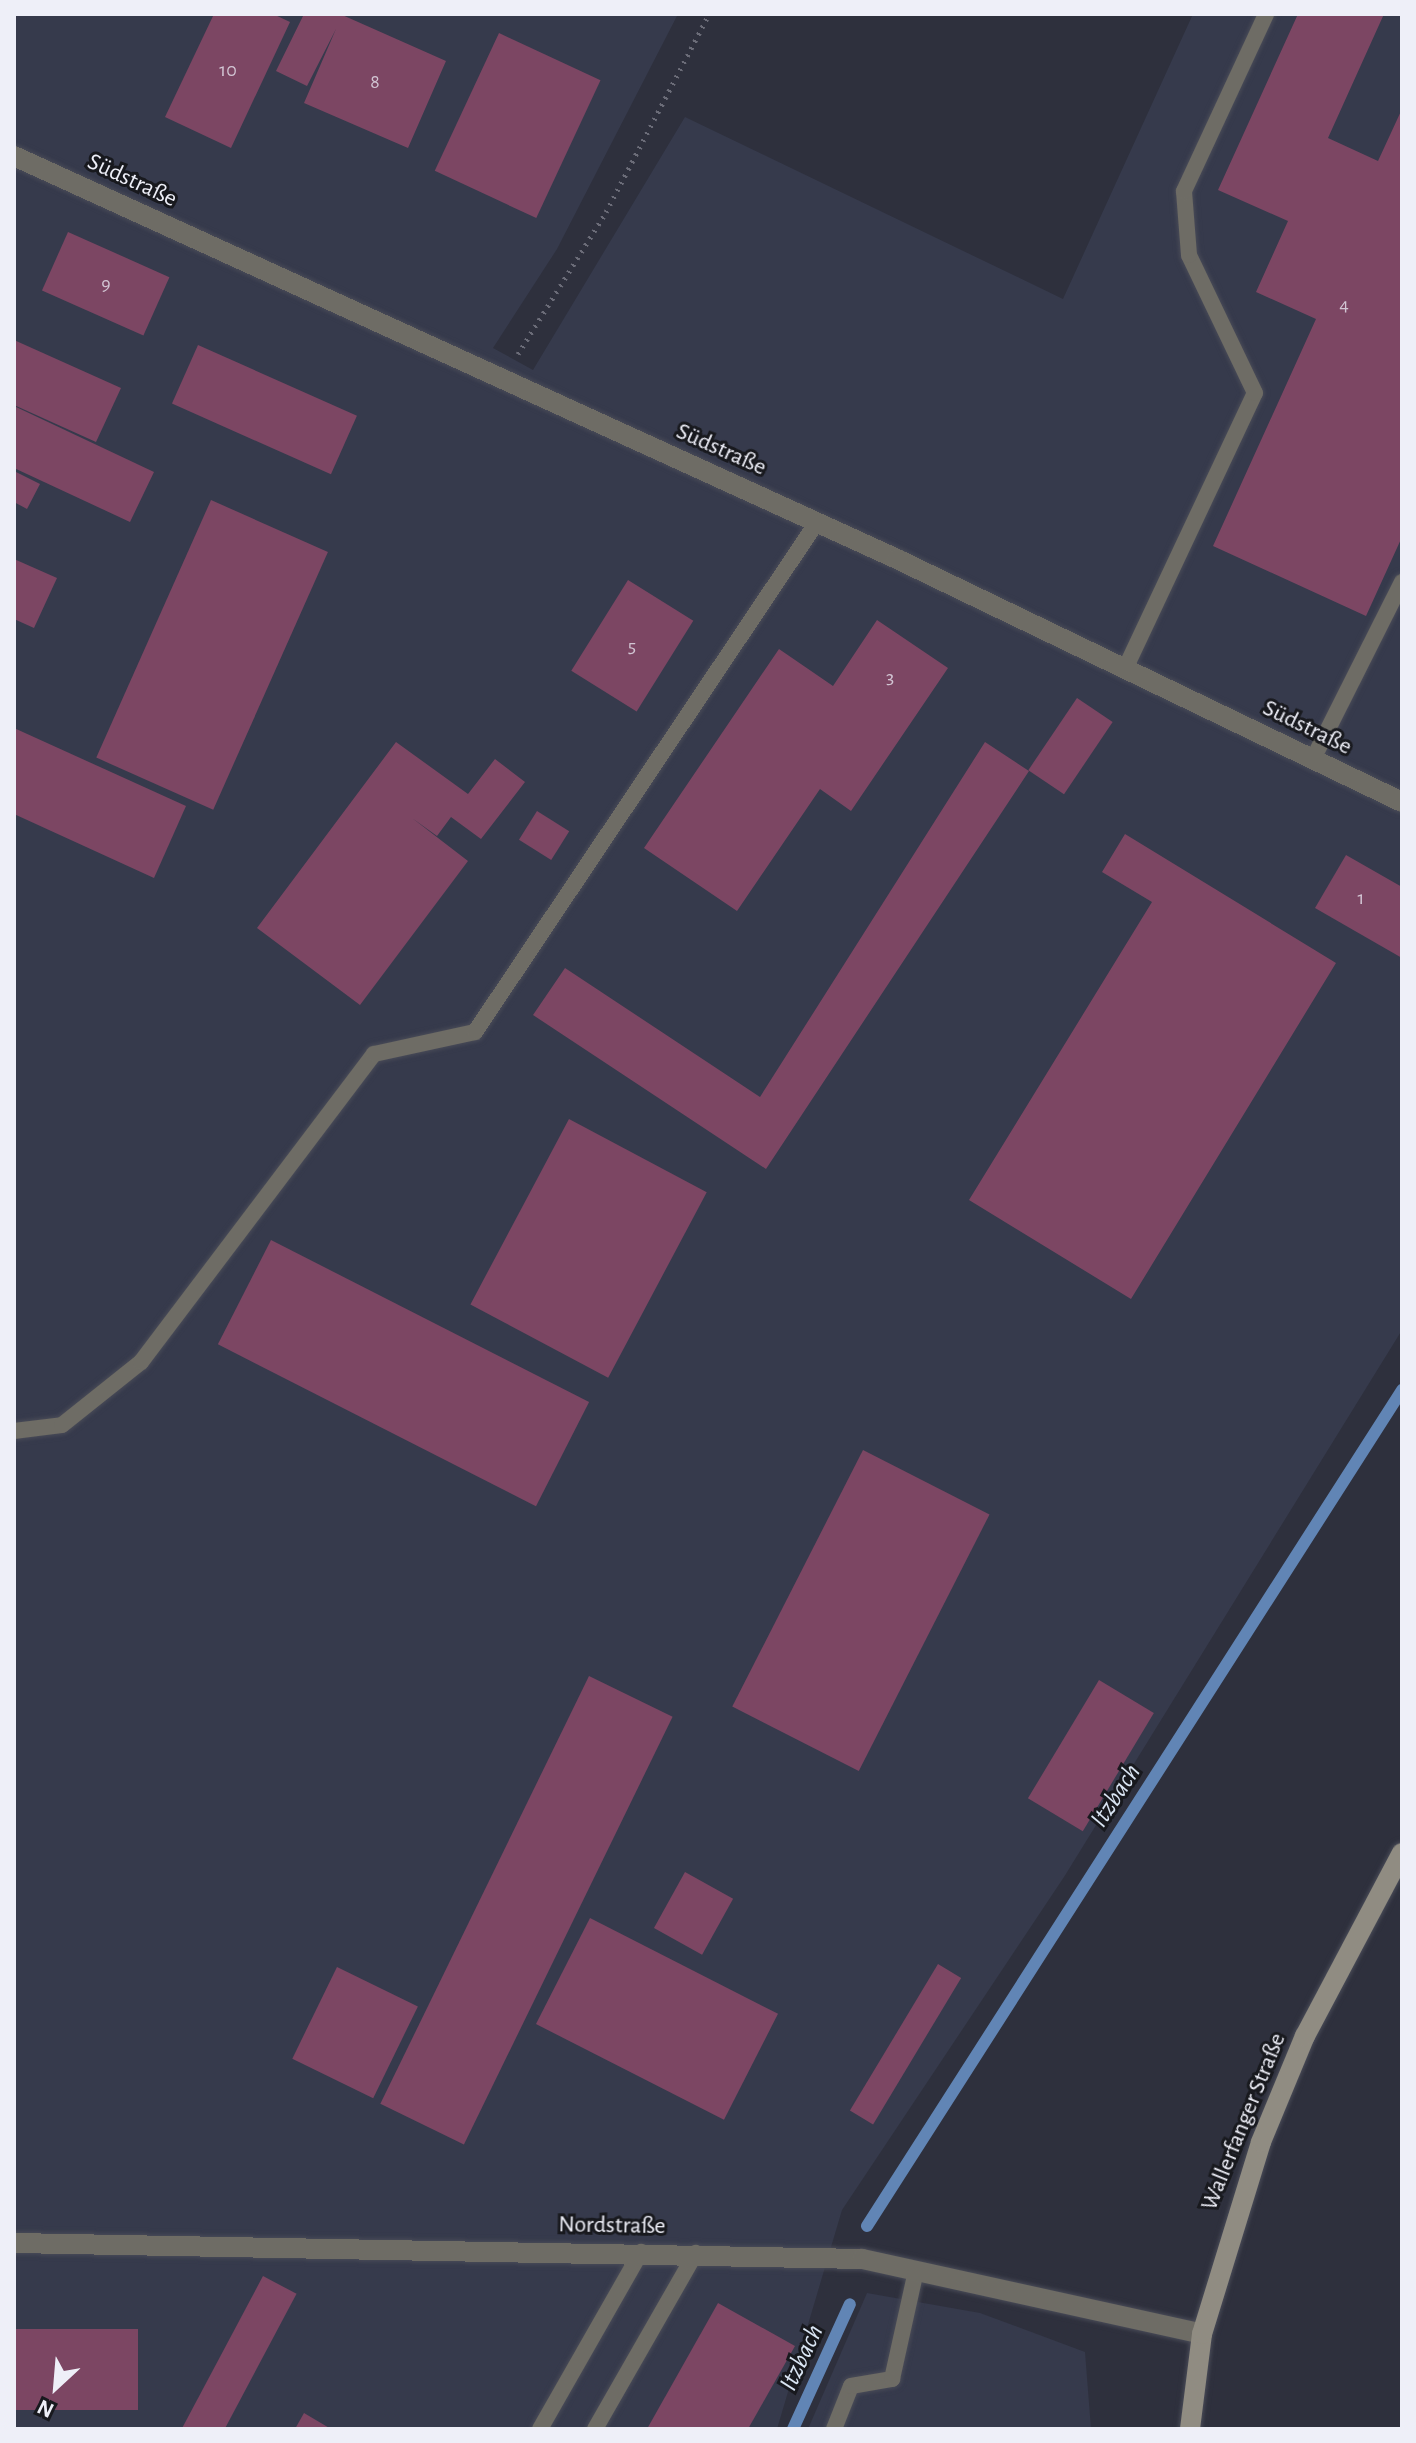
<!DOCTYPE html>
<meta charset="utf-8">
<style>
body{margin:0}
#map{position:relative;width:1416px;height:2443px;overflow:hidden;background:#2e303d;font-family:"Alegreya Sans",sans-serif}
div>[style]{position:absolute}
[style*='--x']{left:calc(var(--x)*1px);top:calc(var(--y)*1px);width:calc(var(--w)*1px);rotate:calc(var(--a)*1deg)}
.built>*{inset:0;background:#363a4c}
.stream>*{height:12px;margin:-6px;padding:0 6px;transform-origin:6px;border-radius:6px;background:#6185b5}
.building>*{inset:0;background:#7c4663;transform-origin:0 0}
.path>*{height:5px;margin-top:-2.5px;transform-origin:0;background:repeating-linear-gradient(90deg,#6b6c78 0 2px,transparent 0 8px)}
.roads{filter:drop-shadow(0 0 2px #494b57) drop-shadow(0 0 2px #494b57)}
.lane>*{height:16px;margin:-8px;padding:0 8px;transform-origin:8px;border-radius:8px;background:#6e6c65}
.street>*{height:20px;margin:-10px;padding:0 10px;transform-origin:10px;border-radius:10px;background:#6e6c65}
.secondary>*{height:20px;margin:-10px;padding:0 10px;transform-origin:10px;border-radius:10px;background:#908c82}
span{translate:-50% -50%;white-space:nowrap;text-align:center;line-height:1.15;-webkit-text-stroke:6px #18191e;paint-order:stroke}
.number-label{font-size:20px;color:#d2c5d3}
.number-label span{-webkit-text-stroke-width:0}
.street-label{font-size:24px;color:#eeeff8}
.water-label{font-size:26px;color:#dae5f3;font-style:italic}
.frame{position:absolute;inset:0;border:16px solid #eeeff8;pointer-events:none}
.north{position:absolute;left:16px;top:2347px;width:80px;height:80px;-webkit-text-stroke:6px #18191e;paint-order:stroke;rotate:206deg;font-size:22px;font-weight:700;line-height:32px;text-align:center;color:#eeeff8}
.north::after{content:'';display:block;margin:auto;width:28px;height:36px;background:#eeeff8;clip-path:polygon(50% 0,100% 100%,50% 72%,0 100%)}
</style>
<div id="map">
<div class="built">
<i style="clip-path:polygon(14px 14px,678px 14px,557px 249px,493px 348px,533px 370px,685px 117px,1063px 299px,1193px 14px,1402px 14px,1402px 1330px,1064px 1877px,842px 2210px,777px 2429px,14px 2429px)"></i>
<i style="clip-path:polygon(867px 2293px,980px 2313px,1085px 2352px,1091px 2429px,808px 2429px)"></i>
</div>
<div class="stream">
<i style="--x:867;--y:2226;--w:993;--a:-57.38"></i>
<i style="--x:793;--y:2429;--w:137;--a:-65.5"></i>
</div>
<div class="building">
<i style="clip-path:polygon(214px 14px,273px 14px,290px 22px,231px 148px,165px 117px)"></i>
<i style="clip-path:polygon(304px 14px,340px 14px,446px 61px,408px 148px,304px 103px,336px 29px,307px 86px,276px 71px)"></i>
<i style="clip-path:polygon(1298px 14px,1384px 14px,1328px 138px,1378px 161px,1402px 109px,1402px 537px,1366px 616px,1213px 546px,1316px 319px,1256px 292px,1288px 221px,1218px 190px)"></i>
<i style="left:499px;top:33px;width:112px;height:152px;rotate:25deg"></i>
<i style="left:68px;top:232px;width:111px;height:64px;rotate:24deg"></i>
<i style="clip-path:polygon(14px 340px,121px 388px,96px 442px,14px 405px)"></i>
<i style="left:198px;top:345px;width:174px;height:64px;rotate:24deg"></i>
<i style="clip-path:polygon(14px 406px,154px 472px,130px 522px,14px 468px)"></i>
<i style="clip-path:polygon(14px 471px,40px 484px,27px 509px,14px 502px)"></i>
<i style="left:211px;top:500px;width:128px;height:282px;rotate:24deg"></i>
<i style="clip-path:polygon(14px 559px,57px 578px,34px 628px,14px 619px)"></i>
<i style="left:628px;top:580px;width:77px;height:107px;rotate:32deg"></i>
<i style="clip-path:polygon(877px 620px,948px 668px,851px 811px,820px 789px,737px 911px,644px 848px,779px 649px,833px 686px)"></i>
<i style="left:1077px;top:698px;width:43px;height:87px;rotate:34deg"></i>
<i style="clip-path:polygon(14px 728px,186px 806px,154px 878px,14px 814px)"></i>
<i style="clip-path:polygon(396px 742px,468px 794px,495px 759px,525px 782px,481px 839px,451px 817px,437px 836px,412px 818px,468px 861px,360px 1005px,257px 928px)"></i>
<i style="clip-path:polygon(985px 742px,1029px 771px,766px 1169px,533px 1015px,565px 968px,760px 1097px)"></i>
<i style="left:537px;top:811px;width:38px;height:34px;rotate:32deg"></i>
<i style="clip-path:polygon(1125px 834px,1336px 963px,1131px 1299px,969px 1200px,1152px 902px,1102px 872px)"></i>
<i style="clip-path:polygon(1346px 855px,1402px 887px,1402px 958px,1315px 908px)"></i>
<i style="left:569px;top:1119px;width:156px;height:210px;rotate:28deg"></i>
<i style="left:271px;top:1240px;width:357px;height:117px;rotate:27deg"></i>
<i style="left:863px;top:1450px;width:142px;height:288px;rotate:27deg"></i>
<i style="left:589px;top:1676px;width:93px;height:476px;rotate:26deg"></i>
<i style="left:1099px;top:1680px;width:64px;height:138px;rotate:31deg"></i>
<i style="left:685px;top:1872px;width:55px;height:64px;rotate:29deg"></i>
<i style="left:590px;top:1918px;width:211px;height:119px;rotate:27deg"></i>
<i style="left:938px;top:1964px;width:27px;height:171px;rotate:31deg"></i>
<i style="left:337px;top:1967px;width:90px;height:102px;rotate:26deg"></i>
<i style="left:263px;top:2276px;width:38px;height:175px;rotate:28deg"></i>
<i style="clip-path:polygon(718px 2303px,795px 2346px,748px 2429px,647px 2429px)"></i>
<i style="left:14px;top:2329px;width:124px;height:81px"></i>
<i style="clip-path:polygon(304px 2413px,331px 2429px,295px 2429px)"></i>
</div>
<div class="path">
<i style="--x:518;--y:354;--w:167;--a:-58.2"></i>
<i style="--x:606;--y:212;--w:223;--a:-62.5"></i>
</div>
<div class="roads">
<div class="lane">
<i style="--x:1125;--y:669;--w:305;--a:-64.8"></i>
<i style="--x:1255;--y:393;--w:153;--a:-115.6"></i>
<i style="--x:1189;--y:255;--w:64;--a:-94.5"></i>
<i style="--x:1184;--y:191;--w:195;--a:-65.1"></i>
<i style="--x:1313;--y:759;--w:198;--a:-63.3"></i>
<i style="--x:14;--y:1431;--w:48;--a:-7.1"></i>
<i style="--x:62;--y:1425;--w:101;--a:-38.6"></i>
<i style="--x:141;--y:1362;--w:386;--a:-52.9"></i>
<i style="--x:374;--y:1054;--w:103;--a:-12.3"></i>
<i style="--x:475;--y:1032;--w:614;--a:-56.15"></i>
<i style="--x:540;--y:2429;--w:204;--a:-60.3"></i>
<i style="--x:595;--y:2429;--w:203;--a:-60.2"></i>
<i style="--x:834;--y:2429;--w:46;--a:-68.4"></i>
<i style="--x:851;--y:2386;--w:42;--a:-9.7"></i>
<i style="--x:892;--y:2379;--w:111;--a:-77.5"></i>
</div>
<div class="street">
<i style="--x:14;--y:156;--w:971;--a:24.53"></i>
<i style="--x:897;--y:559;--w:560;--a:25.7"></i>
<i style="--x:14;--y:2243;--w:848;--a:1.08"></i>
<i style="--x:862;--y:2259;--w:348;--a:12.4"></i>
</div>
<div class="secondary">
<i style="--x:1190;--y:2429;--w:96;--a:-82.8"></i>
<i style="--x:1202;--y:2334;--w:201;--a:-72.9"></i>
<i style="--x:1261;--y:2142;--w:115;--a:-67.5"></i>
<i style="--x:1305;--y:2036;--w:207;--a:-62.1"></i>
</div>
</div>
<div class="number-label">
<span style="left:228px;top:70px">10</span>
<span style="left:375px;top:82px">8</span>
<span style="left:106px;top:284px">9</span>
<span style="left:1344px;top:305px">4</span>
<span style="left:632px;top:646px">5</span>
<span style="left:890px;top:677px">3</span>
<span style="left:1361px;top:898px">1</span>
</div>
<div class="street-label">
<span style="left:132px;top:181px;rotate:25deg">Südstraße</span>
<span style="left:721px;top:450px;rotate:24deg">Südstraße</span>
<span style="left:1307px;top:728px;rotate:26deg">Südstraße</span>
<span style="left:1244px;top:2122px;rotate:-68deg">Wallerfanger Straße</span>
<span style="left:612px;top:2226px;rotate:1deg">Nordstraße</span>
</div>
<div class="water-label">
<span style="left:1116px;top:1796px;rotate:-57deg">Itzbach</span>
<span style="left:802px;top:2358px;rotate:-65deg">Itzbach</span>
</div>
<div class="frame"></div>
<div class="north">N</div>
</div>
